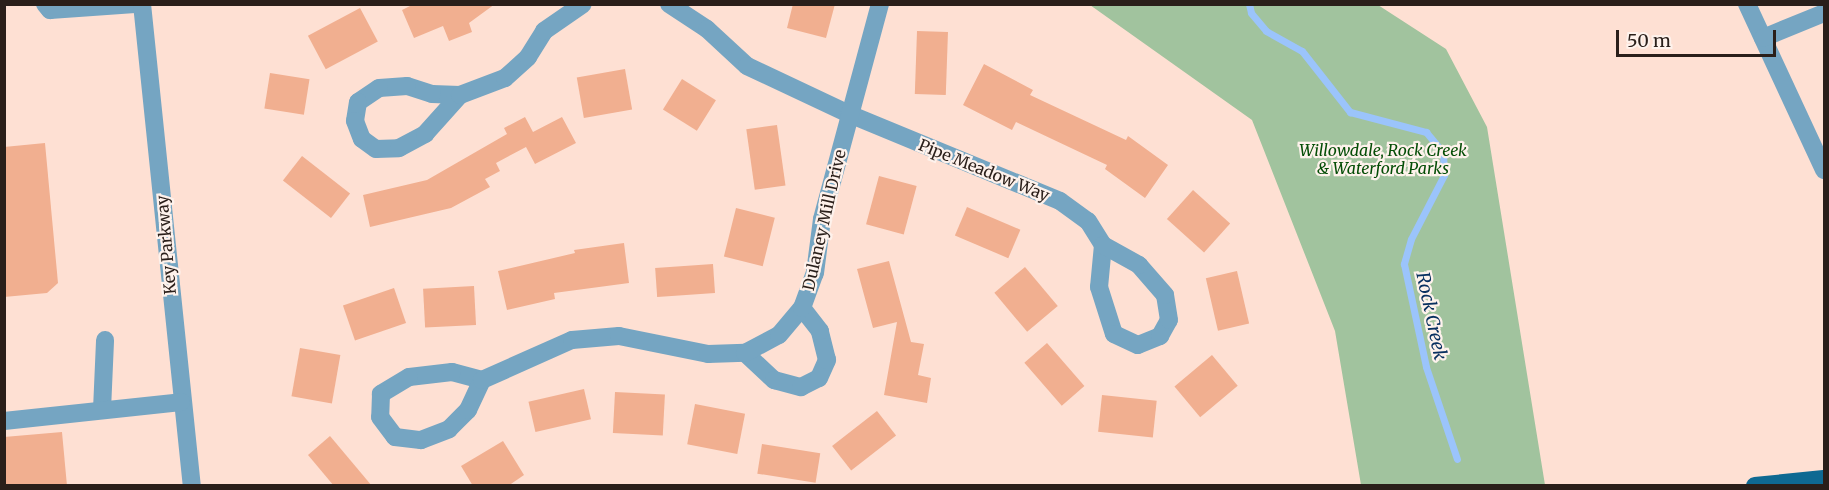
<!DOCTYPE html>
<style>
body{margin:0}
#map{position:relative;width:1829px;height:490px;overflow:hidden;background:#fee0d3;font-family:Merriweather,serif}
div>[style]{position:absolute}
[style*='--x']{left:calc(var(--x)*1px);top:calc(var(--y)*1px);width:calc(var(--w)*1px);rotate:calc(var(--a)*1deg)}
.green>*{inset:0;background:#a1c39e}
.stream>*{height:7px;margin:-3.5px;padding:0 3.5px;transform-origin:3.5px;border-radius:3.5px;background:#9bc4fb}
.building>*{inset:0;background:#f1af90;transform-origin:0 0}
.minor>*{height:18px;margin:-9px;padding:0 9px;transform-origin:9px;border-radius:9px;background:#75a5c2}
.major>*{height:18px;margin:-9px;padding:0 9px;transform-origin:9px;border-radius:9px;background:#0e6992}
span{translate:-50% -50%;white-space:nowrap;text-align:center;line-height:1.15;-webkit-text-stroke:4.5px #fef2ec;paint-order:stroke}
.park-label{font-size:16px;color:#044d06;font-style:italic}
.street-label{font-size:16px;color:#2a1f1a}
.water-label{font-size:18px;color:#083060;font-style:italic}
.frame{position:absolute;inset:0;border:6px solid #2a1f1a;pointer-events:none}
.scale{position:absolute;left:1616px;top:30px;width:160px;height:27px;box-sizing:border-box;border:3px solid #2a1f1a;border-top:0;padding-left:8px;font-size:18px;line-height:21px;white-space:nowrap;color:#2a1f1a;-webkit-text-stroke:4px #fef2ec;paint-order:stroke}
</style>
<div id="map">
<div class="green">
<i style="clip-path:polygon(1090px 5px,1378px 5px,1446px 49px,1487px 127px,1545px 485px,1361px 485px,1335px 331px,1252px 120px)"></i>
</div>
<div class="stream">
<i style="--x:1249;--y:4;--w:9;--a:77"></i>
<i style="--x:1251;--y:13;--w:23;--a:50"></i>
<i style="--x:1266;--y:31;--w:41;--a:29.1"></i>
<i style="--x:1302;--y:51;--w:78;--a:51.8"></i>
<i style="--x:1350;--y:112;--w:79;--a:14.7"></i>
<i style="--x:1426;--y:132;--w:26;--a:50"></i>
<i style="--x:1443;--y:152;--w:23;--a:88"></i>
<i style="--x:1444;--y:175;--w:72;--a:117.3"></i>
<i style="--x:1411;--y:239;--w:26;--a:106"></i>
<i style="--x:1404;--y:264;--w:105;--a:77.9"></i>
<i style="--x:1426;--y:367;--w:97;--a:71.4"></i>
</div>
<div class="building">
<i style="clip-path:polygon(414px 4px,495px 4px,469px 23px,472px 32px,449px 41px,443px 26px,414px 38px,402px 10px)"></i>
<i style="clip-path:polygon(793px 4px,835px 4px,826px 38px,787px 28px)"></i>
<i style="left:360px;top:8px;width:38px;height:59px;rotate:62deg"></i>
<i style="left:917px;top:31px;width:31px;height:63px;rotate:2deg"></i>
<i style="clip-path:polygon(984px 64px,1033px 90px,1030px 95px,1126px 140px,1128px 136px,1168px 165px,1145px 198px,1105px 169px,1107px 165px,1016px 122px,1012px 130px,963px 105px)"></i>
<i style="left:625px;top:69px;width:41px;height:49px;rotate:80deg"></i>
<i style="left:270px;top:73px;width:40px;height:36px;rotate:9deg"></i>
<i style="left:682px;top:79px;width:40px;height:36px;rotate:32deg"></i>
<i style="clip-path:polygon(525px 117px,533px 132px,562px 117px,576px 143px,535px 164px,526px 147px,496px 163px,500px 171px,485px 179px,490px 187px,451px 208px,370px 227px,363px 195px,427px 180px,507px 134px,504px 128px)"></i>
<i style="left:777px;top:125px;width:61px;height:31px;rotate:82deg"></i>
<i style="clip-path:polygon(45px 143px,58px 283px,47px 293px,4px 297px,4px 147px)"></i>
<i style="left:302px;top:156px;width:61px;height:31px;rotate:38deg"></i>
<i style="left:879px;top:176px;width:39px;height:50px;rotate:15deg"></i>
<i style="left:1193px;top:190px;width:50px;height:39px;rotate:42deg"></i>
<i style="left:967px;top:207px;width:58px;height:31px;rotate:23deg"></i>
<i style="left:736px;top:208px;width:40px;height:50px;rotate:14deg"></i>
<i style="clip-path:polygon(624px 243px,629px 283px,554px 293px,555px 299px,507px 310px,498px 271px,575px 253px,574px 250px)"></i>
<i style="clip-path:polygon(889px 261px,911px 342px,924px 344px,918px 375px,931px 378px,927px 403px,884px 395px,897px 322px,873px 328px,857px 269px)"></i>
<i style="left:713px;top:264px;width:29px;height:58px;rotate:86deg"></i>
<i style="left:1025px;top:267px;width:51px;height:40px;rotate:50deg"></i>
<i style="left:1237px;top:271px;width:54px;height:32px;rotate:77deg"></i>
<i style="left:474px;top:286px;width:39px;height:51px;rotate:87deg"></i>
<i style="left:394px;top:288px;width:37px;height:54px;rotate:71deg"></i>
<i style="left:1047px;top:343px;width:57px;height:30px;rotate:49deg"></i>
<i style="left:300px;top:348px;width:41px;height:49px;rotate:10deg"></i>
<i style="left:1212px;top:355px;width:40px;height:49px;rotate:50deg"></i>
<i style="left:584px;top:389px;width:31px;height:57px;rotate:77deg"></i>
<i style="left:615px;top:392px;width:50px;height:41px;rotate:3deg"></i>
<i style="left:1102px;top:395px;width:55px;height:37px;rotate:6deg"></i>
<i style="left:695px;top:404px;width:51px;height:41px;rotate:11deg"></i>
<i style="left:877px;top:411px;width:31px;height:57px;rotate:52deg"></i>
<i style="clip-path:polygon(62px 432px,67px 486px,4px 486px,4px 437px)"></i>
<i style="clip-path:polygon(330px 436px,372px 486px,334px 486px,308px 455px)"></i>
<i style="clip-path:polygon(503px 441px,524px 475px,508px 486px,473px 486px,461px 466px)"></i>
<i style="left:762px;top:444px;width:59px;height:30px;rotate:9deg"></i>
</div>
<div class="minor">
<i style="--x:45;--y:4;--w:8;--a:50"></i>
<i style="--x:50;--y:10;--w:85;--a:-4"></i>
<i style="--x:142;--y:4;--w:485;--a:84.1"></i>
<i style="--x:669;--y:4;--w:45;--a:33.3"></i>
<i style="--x:707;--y:29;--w:54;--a:42.8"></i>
<i style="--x:747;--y:66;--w:113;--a:25.2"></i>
<i style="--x:849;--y:114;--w:228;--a:22.4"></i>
<i style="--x:1060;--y:201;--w:34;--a:36"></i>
<i style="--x:1088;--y:221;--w:28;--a:58"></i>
<i style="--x:1103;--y:245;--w:42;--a:95.4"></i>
<i style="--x:1099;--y:287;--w:49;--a:72.3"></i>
<i style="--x:1114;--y:334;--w:26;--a:25"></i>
<i style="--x:1138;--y:345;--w:24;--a:-22"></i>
<i style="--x:1160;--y:336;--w:18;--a:-61"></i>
<i style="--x:1169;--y:320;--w:25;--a:-99"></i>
<i style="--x:1165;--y:295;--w:40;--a:-131"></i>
<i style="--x:1139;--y:265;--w:41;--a:-150.9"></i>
<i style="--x:1747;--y:4;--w:183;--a:65.1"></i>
<i style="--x:1763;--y:38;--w:66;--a:-22.3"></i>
<i style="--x:460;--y:95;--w:28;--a:-178"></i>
<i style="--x:432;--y:94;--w:26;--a:-162"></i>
<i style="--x:407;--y:86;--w:28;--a:176"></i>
<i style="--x:379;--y:88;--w:25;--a:146"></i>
<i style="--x:358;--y:102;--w:19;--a:99"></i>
<i style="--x:355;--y:121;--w:19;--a:69"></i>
<i style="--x:362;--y:139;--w:17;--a:36"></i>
<i style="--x:376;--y:149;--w:23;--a:-2"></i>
<i style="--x:399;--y:148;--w:30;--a:-28"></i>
<i style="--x:425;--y:134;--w:52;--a:-48.1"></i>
<i style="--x:460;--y:95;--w:48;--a:-20.7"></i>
<i style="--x:505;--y:78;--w:31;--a:-42"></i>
<i style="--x:528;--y:57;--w:31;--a:-58"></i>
<i style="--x:544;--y:31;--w:47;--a:-34.7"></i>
<i style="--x:745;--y:353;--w:40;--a:43"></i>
<i style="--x:774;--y:380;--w:28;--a:15"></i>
<i style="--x:801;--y:387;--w:20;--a:-27"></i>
<i style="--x:819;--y:378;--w:20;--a:-66"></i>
<i style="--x:827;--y:360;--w:30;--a:-104"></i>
<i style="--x:820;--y:331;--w:29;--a:-128"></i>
<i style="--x:482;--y:380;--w:31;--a:-165"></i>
<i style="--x:452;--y:372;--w:43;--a:173.4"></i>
<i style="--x:409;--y:377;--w:33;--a:149"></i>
<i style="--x:381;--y:394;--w:23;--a:92"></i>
<i style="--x:380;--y:417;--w:25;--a:53"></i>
<i style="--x:395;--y:437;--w:26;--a:7"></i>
<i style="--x:421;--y:440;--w:30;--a:-21"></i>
<i style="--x:449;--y:429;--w:27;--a:-45"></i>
<i style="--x:468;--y:410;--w:33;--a:-65"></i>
<i style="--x:482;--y:380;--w:98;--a:-24"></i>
<i style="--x:572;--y:340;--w:47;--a:-4.9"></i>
<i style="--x:619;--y:336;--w:91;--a:11.4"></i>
<i style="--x:708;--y:354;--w:37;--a:-2"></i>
<i style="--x:745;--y:353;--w:38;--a:-28"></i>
<i style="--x:779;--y:335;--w:35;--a:-50"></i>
<i style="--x:802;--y:308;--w:37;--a:-70"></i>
<i style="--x:815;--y:273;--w:54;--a:-82.6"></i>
<i style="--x:822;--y:219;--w:223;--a:-74.9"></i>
<i style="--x:102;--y:410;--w:70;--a:-87.5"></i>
<i style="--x:4;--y:421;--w:178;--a:-6.1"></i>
</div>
<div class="major">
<i style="--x:1755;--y:486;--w:69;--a:-5.8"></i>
</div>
<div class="park-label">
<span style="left:1383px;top:159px">Willowdale, Rock Creek<br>&amp; Waterford Parks</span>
</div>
<div class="street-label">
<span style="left:984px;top:170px;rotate:22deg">Pipe Meadow Way</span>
<span style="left:824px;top:220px;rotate:-77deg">Dulaney Mill Drive</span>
<span style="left:166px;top:245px;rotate:-95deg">Key Parkway</span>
</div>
<div class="water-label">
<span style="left:1431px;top:316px;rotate:78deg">Rock Creek</span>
</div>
<div class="frame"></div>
<div class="scale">50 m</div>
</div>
